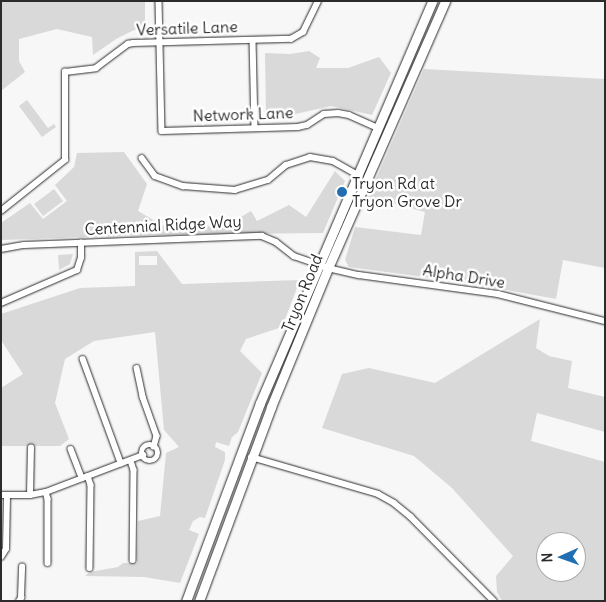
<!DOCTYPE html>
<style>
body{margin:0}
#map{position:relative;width:606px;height:602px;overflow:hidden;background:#f7f7f7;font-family:Delius,sans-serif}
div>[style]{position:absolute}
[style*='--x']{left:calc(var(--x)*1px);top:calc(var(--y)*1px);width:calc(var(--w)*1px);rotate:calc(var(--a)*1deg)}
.green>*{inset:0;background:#d9d9d9;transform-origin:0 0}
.roads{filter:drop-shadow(0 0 1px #2b2b2b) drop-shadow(0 0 1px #2b2b2b)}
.minor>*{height:5.5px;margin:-2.75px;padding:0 2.75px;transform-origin:2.75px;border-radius:2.75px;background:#fff}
.minor>.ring{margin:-2.75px;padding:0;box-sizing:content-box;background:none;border:5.5px solid #fff;border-radius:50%}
.primary>*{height:9px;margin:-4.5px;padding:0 4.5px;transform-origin:4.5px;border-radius:4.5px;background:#fff}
.dots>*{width:14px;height:14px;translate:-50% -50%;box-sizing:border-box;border:2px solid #fff;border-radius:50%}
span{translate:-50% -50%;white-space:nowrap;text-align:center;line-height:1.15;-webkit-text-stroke:5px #fff;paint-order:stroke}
.street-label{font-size:16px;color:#2b2b2b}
.poi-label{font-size:16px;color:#2b2b2b}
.left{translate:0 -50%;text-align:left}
.frame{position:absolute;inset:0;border:2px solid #2b2b2b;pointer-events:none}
.north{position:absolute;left:536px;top:532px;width:50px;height:50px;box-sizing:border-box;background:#fff;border:1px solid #aaa;border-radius:50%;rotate:268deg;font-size:14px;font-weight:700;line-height:20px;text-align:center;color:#2b2b2b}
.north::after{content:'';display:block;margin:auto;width:18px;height:22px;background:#1f6fb2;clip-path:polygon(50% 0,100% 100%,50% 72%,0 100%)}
</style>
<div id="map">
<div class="green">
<i style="clip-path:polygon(1px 1px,145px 1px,145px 29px,134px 30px,116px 39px,93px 55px,92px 37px,57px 29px,19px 39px,19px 61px,25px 72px,1px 91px)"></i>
<i style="clip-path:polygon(309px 51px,320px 58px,316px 68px,348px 68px,379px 57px,391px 73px,372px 115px,331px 106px,291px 115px,266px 116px,265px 53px,290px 54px)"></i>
<i style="clip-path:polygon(424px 69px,605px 79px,605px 268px,563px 260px,556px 299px,469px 283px,349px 267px,345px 260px,355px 227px,421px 235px,425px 212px,368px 197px)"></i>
<i style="clip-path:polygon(27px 100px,48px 128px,54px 124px,56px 127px,42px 137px,19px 106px)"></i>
<i style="clip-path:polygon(124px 152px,147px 184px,138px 211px,167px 228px,216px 226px,224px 221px,232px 222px,251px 211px,257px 221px,289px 205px,306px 217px,335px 171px,345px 181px,323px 233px,145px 235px,1px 240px,1px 223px,30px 203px,43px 219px,67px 201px,55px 185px,74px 167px,77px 153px)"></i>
<i style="left:54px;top:189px;width:15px;height:25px;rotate:53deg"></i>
<i style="clip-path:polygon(evenodd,157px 251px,182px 284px,300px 280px,282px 327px,246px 339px,240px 351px,262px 373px,238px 432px,232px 437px,229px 446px,216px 442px,215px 447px,225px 452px,225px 460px,205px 518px,200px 517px,193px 521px,189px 530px,199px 534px,180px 583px,144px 577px,85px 576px,90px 572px,118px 567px,123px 563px,137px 563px,138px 521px,160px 516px,166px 453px,179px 447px,164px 430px,155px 332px,94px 341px,65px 359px,55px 403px,69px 439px,60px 446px,1px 446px,1px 388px,23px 374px,1px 340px,1px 314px,80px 288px,135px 286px,135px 252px,157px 251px,139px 256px,157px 256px,157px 265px,139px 265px,139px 256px)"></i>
<i style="clip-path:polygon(73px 254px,70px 264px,59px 270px,58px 255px)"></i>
<i style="clip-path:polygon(evenodd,540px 319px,536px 348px,549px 356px,572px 361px,568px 388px,605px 397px,605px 432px,537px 413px,531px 441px,605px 462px,605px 601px,502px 601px,497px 592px,496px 576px,513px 556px,452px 488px,414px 456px,322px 428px,342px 374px,369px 368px,435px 383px,540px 319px,546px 542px,576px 542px,576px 572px,546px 572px,546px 542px)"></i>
</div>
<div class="roads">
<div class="minor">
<i style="--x:159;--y:1;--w:130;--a:88.7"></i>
<i style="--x:162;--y:131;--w:136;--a:-1.7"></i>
<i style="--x:298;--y:127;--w:9;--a:-13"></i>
<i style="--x:307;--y:125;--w:20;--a:-33"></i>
<i style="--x:324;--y:114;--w:14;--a:-4"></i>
<i style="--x:338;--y:113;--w:11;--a:10"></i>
<i style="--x:349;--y:115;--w:32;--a:24"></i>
<i style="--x:253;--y:40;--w:88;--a:88.7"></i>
<i style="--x:142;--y:158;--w:22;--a:54"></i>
<i style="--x:155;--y:176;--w:30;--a:20"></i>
<i style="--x:183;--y:186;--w:52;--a:4.4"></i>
<i style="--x:235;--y:190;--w:34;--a:-17"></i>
<i style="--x:268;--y:180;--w:23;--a:-40"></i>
<i style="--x:286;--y:165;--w:25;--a:-18"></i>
<i style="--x:310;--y:157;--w:23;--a:10"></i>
<i style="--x:333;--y:161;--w:29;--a:29"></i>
<i style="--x:1;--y:211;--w:82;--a:-38.6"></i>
<i style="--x:65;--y:160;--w:88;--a:-90"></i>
<i style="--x:65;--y:72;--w:31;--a:-7"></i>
<i style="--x:96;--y:68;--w:40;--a:-37"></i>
<i style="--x:128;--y:44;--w:5;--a:-11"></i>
<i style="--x:133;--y:43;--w:158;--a:-1.5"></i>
<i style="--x:291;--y:39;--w:14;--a:-30"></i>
<i style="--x:303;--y:32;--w:34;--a:-64"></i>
<i style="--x:1;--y:249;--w:23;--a:-10"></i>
<i style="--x:24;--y:245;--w:238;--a:-2.2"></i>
<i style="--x:262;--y:236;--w:15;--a:23"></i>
<i style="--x:276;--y:242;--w:23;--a:38"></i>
<i style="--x:294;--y:256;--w:36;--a:19"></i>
<i style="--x:328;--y:268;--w:32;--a:13"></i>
<i style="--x:359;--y:275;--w:140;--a:7.8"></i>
<i style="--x:498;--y:294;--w:110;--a:14.2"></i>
<i style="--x:1;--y:303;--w:83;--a:-23.5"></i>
<i style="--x:77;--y:270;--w:13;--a:-72"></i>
<i style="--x:81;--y:258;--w:15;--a:-90"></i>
<i style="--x:83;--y:359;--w:111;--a:69.9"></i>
<i style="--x:137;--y:368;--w:30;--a:78"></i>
<i style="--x:143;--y:397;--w:41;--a:70.3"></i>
<i style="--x:157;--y:436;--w:11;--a:105"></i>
<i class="ring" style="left:142px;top:445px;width:10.5px;height:10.5px"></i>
<i style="--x:71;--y:449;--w:31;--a:69"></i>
<i style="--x:251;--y:457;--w:132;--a:16.2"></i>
<i style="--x:378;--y:494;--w:18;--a:29"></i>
<i style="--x:394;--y:503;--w:22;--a:39"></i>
<i style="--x:411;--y:517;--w:118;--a:45.3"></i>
<i style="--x:131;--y:461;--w:9;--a:72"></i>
<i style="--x:134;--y:470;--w:90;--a:90.6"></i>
<i style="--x:88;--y:476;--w:9;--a:72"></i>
<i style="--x:91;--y:485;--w:83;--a:90.7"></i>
<i style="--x:46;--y:492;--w:7;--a:74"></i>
<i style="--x:48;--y:499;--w:64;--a:90"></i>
<i style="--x:1;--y:495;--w:29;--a:0"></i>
<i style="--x:30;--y:495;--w:16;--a:-11"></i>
<i style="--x:46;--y:492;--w:104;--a:-20.9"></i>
<i style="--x:30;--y:495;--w:47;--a:-88.8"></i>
<i style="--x:1;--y:557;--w:9;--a:-58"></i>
<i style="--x:6;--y:549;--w:53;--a:-88.9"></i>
<i style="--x:19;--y:601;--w:4;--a:-56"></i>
<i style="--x:21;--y:598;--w:31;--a:-88"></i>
</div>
<div class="primary">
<i style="--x:186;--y:601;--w:211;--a:-69.5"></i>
<i style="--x:260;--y:403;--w:437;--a:-66.8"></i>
<i style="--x:199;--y:601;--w:207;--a:-69.6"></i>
<i style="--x:271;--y:407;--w:150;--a:-67.7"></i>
<i style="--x:328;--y:268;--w:292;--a:-66.3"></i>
</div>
</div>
<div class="dots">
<i style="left:342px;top:192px;background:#1f6fb2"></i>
</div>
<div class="street-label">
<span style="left:187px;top:28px;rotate:-2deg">Versatile Lane</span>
<span style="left:243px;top:114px;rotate:-2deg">Network Lane</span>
<span style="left:163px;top:225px;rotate:-3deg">Centennial Ridge Way</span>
<span style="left:464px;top:276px;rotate:9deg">Alpha Drive</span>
<span style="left:302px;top:293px;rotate:-68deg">Tryon Road</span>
</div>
<div class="poi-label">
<span class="left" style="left:352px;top:192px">Tryon Rd at<br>Tryon Grove Dr</span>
</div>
<div class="frame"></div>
<div class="north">N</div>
</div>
